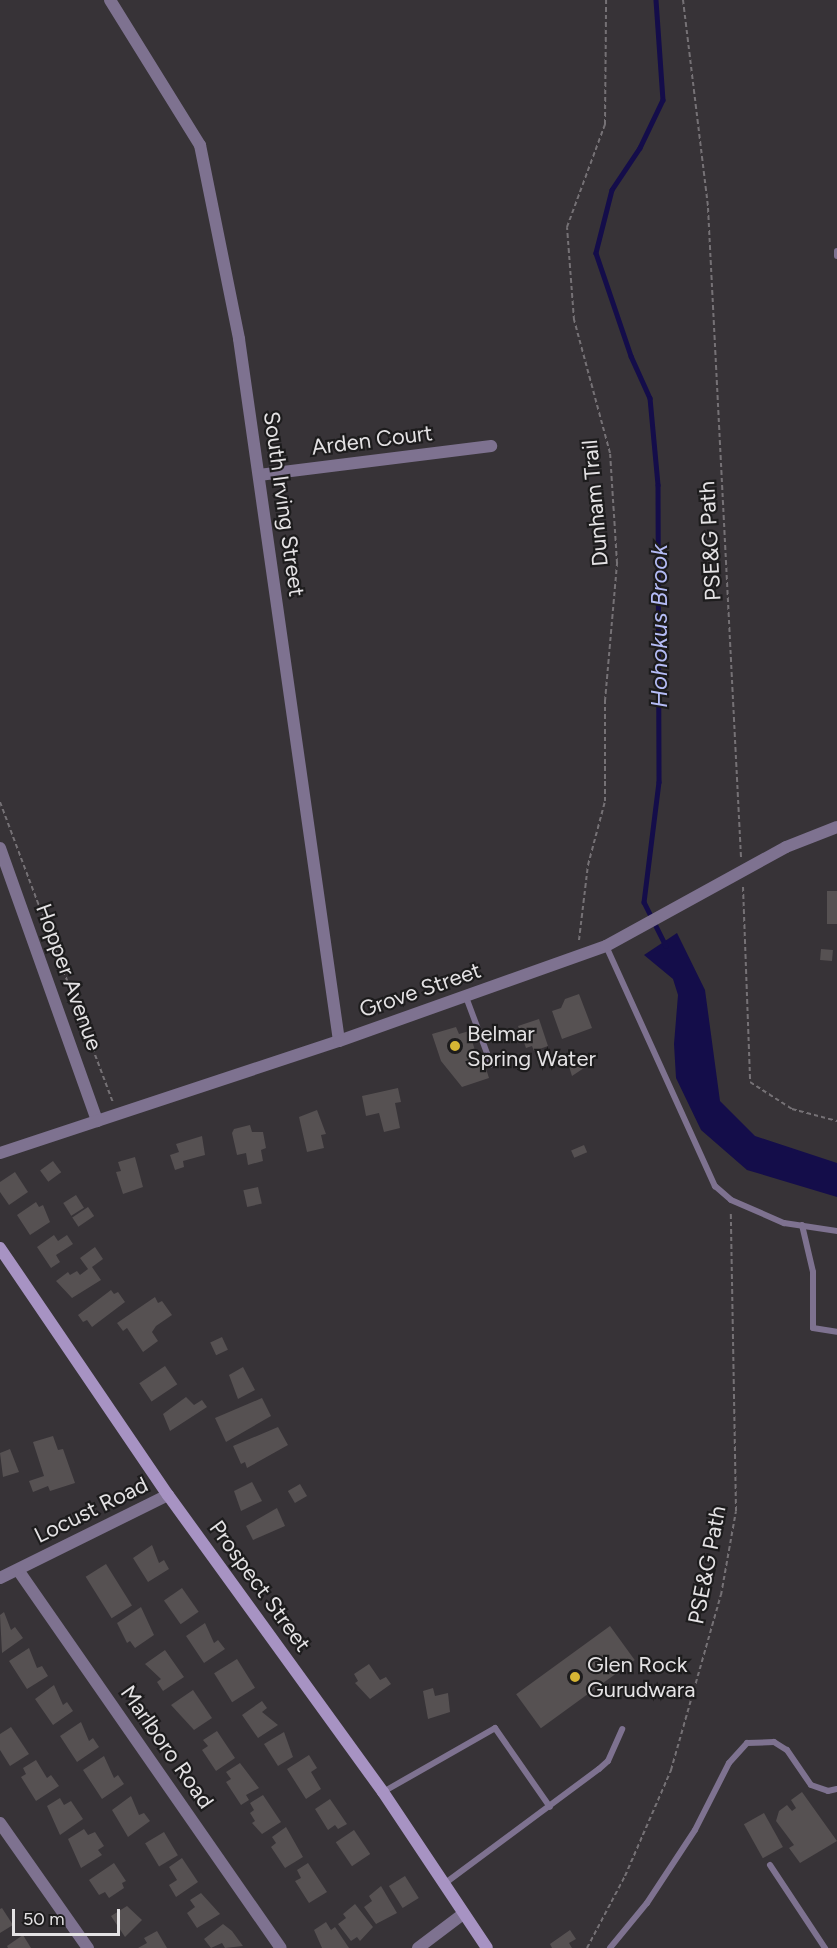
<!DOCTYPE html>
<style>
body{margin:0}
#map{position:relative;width:837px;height:1948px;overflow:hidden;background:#373337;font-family:Figtree,sans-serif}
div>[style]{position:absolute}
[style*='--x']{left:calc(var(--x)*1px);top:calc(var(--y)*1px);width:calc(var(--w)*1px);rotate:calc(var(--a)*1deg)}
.water>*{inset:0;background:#140d4a}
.stream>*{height:4.5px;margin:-2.25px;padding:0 2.25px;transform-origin:2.25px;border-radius:2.25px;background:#140d4a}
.building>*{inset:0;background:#565152;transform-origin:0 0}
.path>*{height:2px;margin-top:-1px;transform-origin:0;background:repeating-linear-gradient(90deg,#757175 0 4.5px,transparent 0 7.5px)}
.service>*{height:6px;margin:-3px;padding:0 3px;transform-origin:3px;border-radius:3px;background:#7e7290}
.minor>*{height:12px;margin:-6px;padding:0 6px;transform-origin:6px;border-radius:6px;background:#7e7290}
.tertiary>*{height:12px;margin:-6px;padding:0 6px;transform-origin:6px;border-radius:6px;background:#7e7290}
.secondary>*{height:12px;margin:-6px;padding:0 6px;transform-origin:6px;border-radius:6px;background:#a793c3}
.dots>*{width:16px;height:16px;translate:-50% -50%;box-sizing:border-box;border:3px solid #1d1c1d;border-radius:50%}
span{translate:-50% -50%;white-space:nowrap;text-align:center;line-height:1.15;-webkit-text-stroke:4.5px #1d1c1d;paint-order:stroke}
.street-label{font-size:22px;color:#e4e2e4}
.poi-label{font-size:22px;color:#e4e2e4}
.left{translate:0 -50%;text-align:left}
.water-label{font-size:24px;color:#b5bcf6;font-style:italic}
.scale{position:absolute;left:12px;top:1909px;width:108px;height:27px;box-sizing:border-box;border:3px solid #e4e2e4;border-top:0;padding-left:8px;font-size:18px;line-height:21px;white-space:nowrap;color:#e4e2e4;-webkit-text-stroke:4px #1d1c1d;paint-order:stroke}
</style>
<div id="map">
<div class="water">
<i style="clip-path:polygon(677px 933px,705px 990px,720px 1101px,755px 1136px,837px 1163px,837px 1197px,747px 1170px,701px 1130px,676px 1078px,674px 1044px,678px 995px,673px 979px,644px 955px)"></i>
</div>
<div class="stream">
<i style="--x:656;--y:0;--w:100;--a:86"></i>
<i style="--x:663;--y:100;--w:53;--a:115.6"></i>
<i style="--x:640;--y:148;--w:50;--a:123.7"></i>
<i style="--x:612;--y:190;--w:65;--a:104.3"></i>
<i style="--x:596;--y:253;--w:109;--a:71.2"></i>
<i style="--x:631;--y:356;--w:46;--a:65.7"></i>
<i style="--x:650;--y:398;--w:87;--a:84.7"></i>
<i style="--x:658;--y:485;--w:297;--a:89.8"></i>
<i style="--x:659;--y:782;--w:121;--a:97.1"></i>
<i style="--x:644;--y:902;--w:49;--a:63.4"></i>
</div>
<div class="building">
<i style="left:827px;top:891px;width:10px;height:33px"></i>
<i style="left:821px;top:949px;width:12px;height:11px;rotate:5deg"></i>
<i style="clip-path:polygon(579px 994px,592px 1028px,562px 1039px,552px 1011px,561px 1008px,565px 999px)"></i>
<i style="clip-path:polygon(539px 1019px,548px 1046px,534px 1051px,532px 1046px,526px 1048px,518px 1026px)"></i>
<i style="clip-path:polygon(456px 1027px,459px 1034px,469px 1031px,478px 1060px,483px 1059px,489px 1078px,462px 1087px,441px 1061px,432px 1034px)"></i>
<i style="clip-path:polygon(585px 1058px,587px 1066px,572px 1076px,568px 1063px)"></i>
<i style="clip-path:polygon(398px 1088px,401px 1102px,395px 1103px,400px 1128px,384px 1132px,379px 1113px,366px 1116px,362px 1096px)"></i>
<i style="clip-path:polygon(317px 1110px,326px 1134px,321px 1135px,324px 1148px,307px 1152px,299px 1117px)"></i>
<i style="clip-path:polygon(250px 1125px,252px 1132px,263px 1132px,266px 1148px,261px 1150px,263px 1161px,248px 1165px,246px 1153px,237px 1155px,232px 1133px,234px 1129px)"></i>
<i style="clip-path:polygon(202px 1136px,205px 1155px,183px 1161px,184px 1167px,175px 1170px,170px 1155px,179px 1152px,176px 1144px)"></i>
<i style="left:584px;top:1145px;width:8px;height:14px;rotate:67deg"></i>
<i style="clip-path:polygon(135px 1157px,143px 1187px,123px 1194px,116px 1172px,121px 1171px,118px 1162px)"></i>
<i style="left:53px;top:1161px;width:14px;height:16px;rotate:54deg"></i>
<i style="clip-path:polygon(15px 1172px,28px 1192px,9px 1205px,0 1192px,0 1182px)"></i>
<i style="left:258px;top:1187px;width:17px;height:15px;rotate:77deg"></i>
<i style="left:76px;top:1195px;width:15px;height:15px;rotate:58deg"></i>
<i style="clip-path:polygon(36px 1202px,39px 1207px,43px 1205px,50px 1222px,30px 1235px,17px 1215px)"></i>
<i style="left:88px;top:1207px;width:11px;height:19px;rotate:56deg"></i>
<i style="clip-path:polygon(54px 1235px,58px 1241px,67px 1235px,73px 1244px,56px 1255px,60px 1262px,51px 1268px,37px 1247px)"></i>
<i style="clip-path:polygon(95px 1247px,103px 1259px,92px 1267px,101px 1280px,72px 1298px,56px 1281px,68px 1272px,70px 1275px,77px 1271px,80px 1275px,88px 1269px,80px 1258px)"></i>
<i style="clip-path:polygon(111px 1290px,114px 1294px,118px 1292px,125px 1302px,92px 1327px,87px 1320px,83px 1322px,78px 1315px)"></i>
<i style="clip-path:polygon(155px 1297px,158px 1303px,162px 1301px,172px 1315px,156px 1326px,152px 1332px,158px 1341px,143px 1352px,127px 1328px,123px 1331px,117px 1323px)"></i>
<i style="left:222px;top:1337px;width:14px;height:13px;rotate:65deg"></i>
<i style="left:165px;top:1366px;width:22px;height:31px;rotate:56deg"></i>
<i style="clip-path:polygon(243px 1367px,255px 1390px,238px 1399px,229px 1375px)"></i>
<i style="clip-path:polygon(186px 1397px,194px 1405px,202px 1400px,207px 1407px,170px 1431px,163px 1414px)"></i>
<i style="clip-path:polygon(262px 1398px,271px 1416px,226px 1442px,215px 1418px)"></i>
<i style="clip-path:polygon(278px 1427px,288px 1445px,247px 1468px,245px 1462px,241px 1464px,233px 1446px)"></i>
<i style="clip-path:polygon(53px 1436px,58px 1450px,63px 1449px,75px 1483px,50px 1491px,48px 1486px,33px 1492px,29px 1481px,44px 1476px,33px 1442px)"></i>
<i style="clip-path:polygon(10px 1449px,19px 1472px,3px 1477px,0 1453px)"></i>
<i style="clip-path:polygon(252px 1482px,262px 1501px,241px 1511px,234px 1491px)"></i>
<i style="left:300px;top:1484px;width:14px;height:14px;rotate:60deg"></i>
<i style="clip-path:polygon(277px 1508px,285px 1526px,253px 1540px,246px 1526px)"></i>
<i style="clip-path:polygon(152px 1545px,159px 1563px,164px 1560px,169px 1569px,148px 1582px,133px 1558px)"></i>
<i style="left:106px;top:1564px;width:49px;height:24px;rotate:58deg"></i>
<i style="left:182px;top:1588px;width:29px;height:22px;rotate:55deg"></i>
<i style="clip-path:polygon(141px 1607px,154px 1635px,135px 1648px,130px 1641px,127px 1643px,117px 1623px)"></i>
<i style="clip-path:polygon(4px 1612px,11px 1630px,15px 1627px,23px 1638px,2px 1653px,0 1615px)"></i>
<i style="clip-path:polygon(205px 1623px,214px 1643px,218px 1640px,225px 1649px,204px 1663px,186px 1636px)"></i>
<i style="left:610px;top:1626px;width:42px;height:116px;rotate:54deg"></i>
<i style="clip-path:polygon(29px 1648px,37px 1668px,42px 1666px,48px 1676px,27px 1689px,9px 1661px)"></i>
<i style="clip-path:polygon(165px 1650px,184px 1677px,163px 1691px,157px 1682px,161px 1679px,145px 1664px)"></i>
<i style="left:237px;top:1659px;width:34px;height:27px;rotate:58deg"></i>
<i style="clip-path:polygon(369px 1664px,380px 1680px,386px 1677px,391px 1684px,370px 1699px,355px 1683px,358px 1681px,354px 1674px)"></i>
<i style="clip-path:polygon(54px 1685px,63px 1705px,67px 1702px,73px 1711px,53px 1725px,35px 1699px)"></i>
<i style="clip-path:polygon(433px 1688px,435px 1696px,448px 1693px,450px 1712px,428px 1719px,423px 1691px)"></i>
<i style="clip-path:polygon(193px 1690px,212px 1718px,194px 1730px,171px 1705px)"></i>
<i style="clip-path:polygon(262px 1701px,267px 1708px,262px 1712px,278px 1725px,258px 1738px,242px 1715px)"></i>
<i style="clip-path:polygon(81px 1722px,89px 1741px,93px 1738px,99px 1747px,77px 1762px,60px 1736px)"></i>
<i style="clip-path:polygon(11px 1727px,29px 1754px,10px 1766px,0 1750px,0 1734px)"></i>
<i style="clip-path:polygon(217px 1731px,235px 1758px,216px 1771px,202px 1750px,208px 1746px,203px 1740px)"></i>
<i style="clip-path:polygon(284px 1732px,293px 1757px,278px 1766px,264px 1744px)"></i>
<i style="clip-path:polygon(309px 1755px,317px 1768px,311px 1772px,321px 1789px,306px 1799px,287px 1769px)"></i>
<i style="clip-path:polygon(104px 1756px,114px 1778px,118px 1775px,124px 1784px,102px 1799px,83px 1770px)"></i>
<i style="clip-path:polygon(36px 1760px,47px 1778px,51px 1775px,59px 1786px,36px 1801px,21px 1777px,26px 1774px,23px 1768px)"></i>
<i style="clip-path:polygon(240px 1763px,259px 1788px,246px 1795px,249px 1800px,241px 1805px,226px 1782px,231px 1779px,226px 1772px)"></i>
<i style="clip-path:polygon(802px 1792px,837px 1841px,800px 1863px,789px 1848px,794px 1845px,776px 1821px,779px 1811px,787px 1805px,792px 1811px,796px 1808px,791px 1800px)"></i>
<i style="clip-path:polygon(263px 1795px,281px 1822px,262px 1834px,252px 1823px,255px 1821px,250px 1813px,254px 1810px,250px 1803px)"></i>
<i style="clip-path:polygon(131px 1796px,139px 1815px,144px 1813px,150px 1821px,128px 1837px,112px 1810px)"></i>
<i style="clip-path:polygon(60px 1798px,64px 1805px,71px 1801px,83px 1819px,60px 1835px,47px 1806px)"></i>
<i style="clip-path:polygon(330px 1799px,347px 1824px,338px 1829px,335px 1825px,328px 1830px,315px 1809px)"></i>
<i style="left:764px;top:1813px;width:39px;height:23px;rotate:61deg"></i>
<i style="clip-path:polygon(286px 1827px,303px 1857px,285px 1868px,271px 1847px,276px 1843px,272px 1837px)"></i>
<i style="clip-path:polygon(84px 1829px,88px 1835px,95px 1832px,104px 1846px,98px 1850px,102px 1855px,81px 1868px,68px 1839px)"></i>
<i style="left:354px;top:1830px;width:29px;height:22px;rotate:56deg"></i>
<i style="left:164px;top:1832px;width:27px;height:22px;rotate:59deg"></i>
<i style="clip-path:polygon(182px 1858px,198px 1882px,176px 1897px,169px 1885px,177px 1880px,169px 1867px)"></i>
<i style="clip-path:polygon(114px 1863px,126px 1881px,122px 1883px,124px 1888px,109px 1898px,105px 1892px,99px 1895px,89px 1880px)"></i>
<i style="clip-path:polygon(308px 1863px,327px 1892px,309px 1903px,295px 1881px,301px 1878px,297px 1870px)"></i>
<i style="left:405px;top:1876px;width:26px;height:19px;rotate:58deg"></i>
<i style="clip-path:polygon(381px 1886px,397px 1913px,376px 1924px,364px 1907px,372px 1901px,369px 1896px)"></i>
<i style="clip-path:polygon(201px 1893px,220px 1914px,197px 1928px,187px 1913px,195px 1907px,190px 1900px)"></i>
<i style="clip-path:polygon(355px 1904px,373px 1927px,360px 1941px,357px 1937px,351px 1941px,338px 1924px,346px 1918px,343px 1914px)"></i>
<i style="clip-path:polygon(127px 1906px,142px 1920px,125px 1937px,111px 1916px)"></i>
<i style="clip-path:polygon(2px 1908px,13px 1925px,0 1933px,0 1909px)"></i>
<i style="clip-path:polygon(326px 1922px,331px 1930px,335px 1927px,349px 1948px,322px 1948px,314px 1930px)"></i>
<i style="clip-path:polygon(223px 1924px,232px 1931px,243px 1946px,225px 1948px,222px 1943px,211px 1948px,204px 1939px)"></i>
<i style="clip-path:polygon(570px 1930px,576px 1939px,569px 1943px,572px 1948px,552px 1948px,550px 1944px)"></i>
<i style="clip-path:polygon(157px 1931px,167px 1948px,138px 1948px,147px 1943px,144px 1938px)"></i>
<i style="clip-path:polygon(23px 1935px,31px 1948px,8px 1948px,7px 1946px)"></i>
</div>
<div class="path">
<i style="--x:683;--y:0;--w:209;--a:83.1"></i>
<i style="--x:708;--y:208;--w:650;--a:87.09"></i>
<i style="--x:0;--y:802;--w:322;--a:69.4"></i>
<i style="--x:743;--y:887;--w:195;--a:87.9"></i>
<i style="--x:750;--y:1082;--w:50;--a:32.7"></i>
<i style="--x:792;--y:1109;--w:47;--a:14.9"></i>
<i style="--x:579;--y:940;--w:76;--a:-83.2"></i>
<i style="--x:588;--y:865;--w:66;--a:-75.1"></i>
<i style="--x:605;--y:801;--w:100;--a:-90"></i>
<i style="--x:605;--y:701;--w:139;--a:-85"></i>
<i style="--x:617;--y:563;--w:110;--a:-93.6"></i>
<i style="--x:610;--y:453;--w:138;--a:-105.1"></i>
<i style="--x:574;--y:320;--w:93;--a:-94.3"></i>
<i style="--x:567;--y:227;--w:110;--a:-69.7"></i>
<i style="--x:605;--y:124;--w:124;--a:-89.5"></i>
<i style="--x:587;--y:1948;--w:81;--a:-62.2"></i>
<i style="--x:625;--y:1876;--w:116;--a:-66.5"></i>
<i style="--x:671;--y:1770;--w:182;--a:-74.1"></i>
<i style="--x:721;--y:1595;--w:85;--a:-79.9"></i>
<i style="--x:736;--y:1511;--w:299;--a:-91"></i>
</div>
<div class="service">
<i style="--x:837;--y:251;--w:5;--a:90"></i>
<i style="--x:606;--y:946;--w:264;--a:65.6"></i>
<i style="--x:715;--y:1186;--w:21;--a:41"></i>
<i style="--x:731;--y:1200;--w:58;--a:23.5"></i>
<i style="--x:784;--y:1223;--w:54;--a:8.6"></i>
<i style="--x:466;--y:997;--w:72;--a:69.5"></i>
<i style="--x:802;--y:1225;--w:48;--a:76.8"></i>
<i style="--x:813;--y:1272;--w:56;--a:90"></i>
<i style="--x:813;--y:1328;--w:24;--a:9"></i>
<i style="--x:383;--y:1792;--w:129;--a:-29.7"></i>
<i style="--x:495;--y:1728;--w:96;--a:55.2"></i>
<i style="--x:770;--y:1865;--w:100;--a:56.5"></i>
<i style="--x:444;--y:1884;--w:193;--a:-36.6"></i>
<i style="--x:599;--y:1769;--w:12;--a:-42"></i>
<i style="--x:608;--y:1761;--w:35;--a:-66"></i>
<i style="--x:610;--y:1948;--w:58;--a:-50.6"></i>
<i style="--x:647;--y:1903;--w:87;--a:-56.7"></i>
<i style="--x:695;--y:1830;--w:75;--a:-63.1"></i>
<i style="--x:729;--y:1763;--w:27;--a:-48"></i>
<i style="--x:747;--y:1743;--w:27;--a:-2"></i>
<i style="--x:774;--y:1742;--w:15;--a:32"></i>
<i style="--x:787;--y:1750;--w:42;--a:55.6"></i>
<i style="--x:811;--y:1785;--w:18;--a:19"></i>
<i style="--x:828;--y:1791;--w:9;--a:-13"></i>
</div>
<div class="minor">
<i style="--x:110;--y:0;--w:171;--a:58.2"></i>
<i style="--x:200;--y:145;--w:198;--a:78.6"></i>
<i style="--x:239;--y:339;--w:709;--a:81.89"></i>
<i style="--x:259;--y:475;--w:234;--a:-7.1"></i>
<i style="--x:0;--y:848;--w:290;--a:70.4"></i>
<i style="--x:0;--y:1153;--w:357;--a:-18.3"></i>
<i style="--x:339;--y:1041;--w:283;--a:-19.6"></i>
<i style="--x:606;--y:946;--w:205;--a:-28.8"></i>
<i style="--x:786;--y:847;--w:55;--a:-21.4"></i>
<i style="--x:18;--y:1570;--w:460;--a:55.2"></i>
<i style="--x:0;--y:1578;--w:187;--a:-26.3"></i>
<i style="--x:0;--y:1823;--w:153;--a:54.9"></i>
</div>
<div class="tertiary">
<i style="--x:418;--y:1948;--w:56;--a:-37.1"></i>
</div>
<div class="secondary">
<i style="--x:0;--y:1248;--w:299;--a:55.8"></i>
<i style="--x:168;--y:1495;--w:367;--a:54.1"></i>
<i style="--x:383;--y:1792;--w:187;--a:56.3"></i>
</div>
<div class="dots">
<i style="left:455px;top:1046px;background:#d6b534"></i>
<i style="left:575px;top:1677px;background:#d6b534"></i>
</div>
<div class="street-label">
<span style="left:372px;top:440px;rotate:-7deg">Arden Court</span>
<span style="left:595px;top:503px;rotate:-95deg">Dunham Trail</span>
<span style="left:284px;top:504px;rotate:82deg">South Irving Street</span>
<span style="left:710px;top:541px;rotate:-93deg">PSE&amp;G Path</span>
<span style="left:69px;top:977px;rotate:70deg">Hopper Avenue</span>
<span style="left:420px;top:990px;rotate:-19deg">Grove Street</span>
<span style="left:91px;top:1510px;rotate:-26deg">Locust Road</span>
<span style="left:707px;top:1565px;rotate:-79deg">PSE&amp;G Path</span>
<span style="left:260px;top:1586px;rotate:54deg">Prospect Street</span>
<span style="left:167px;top:1747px;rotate:55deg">Marlboro Road</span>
</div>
<div class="poi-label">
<span class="left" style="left:467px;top:1046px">Belmar<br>Spring Water</span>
<span class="left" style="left:587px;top:1677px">Glen Rock<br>Gurudwara</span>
</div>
<div class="water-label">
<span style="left:659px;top:626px;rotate:-90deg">Hohokus Brook</span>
</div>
<div class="scale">50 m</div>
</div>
